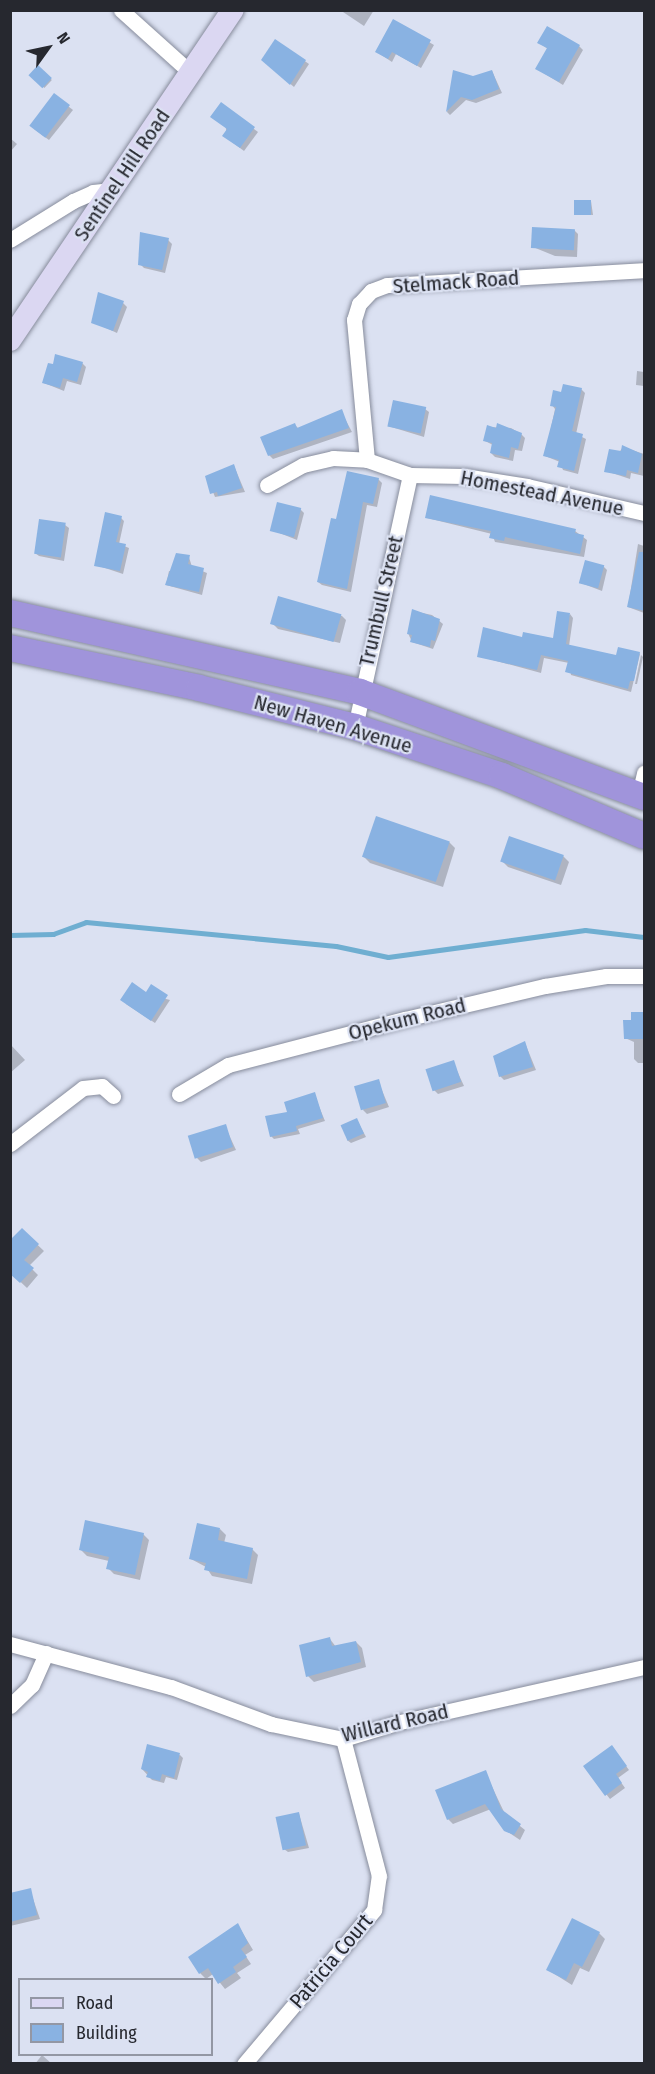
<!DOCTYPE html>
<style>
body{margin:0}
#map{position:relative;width:655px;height:2074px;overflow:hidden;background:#dbe1f2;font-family:"Fira Sans Condensed",sans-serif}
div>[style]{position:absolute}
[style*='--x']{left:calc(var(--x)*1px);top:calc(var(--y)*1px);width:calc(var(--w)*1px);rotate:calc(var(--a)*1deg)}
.shadow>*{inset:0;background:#0003;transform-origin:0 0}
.stream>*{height:5px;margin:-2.5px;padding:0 2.5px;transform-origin:2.5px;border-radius:2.5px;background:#6faed1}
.building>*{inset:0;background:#89b2e2;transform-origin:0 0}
.roads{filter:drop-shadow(0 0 2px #878c9c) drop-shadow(0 0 2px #878c9c)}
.minor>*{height:15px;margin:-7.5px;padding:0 7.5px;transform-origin:7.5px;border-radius:7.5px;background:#fff}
.secondary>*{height:22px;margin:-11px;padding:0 11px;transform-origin:11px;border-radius:11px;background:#dbd7f2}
.trunk>*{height:26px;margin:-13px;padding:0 13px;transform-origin:13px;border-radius:13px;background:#a094db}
span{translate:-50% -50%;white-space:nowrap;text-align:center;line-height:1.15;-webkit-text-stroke:4.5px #dbe1f2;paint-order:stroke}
.street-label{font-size:21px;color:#26282f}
.frame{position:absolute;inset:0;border:12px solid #26282f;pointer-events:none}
.legend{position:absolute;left:18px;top:1978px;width:195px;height:78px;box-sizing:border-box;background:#dbe1f2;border:2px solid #9397a4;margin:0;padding:8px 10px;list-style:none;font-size:18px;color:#26282f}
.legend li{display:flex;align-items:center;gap:12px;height:30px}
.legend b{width:30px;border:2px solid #9397a4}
.north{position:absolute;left:18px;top:18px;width:60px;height:60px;-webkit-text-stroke:4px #dbe1f2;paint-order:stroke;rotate:57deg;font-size:16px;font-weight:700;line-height:24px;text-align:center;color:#26282f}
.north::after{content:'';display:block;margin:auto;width:21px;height:27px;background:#26282f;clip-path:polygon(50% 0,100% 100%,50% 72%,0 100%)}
</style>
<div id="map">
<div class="shadow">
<i style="clip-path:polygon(340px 10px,374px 10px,364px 26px)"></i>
<i style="clip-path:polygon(393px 21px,434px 45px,421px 68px,396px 54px,392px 62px,377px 52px)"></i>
<i style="clip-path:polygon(276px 41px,309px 64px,294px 87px,267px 64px)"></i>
<i style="clip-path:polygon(539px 43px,579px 46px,583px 50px,563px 85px,537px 69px,548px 49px)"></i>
<i style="left:38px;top:67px;width:19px;height:11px;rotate:43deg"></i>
<i style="clip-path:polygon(492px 71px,502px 93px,476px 103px,466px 100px,450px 115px,447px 112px,454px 72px,473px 77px)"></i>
<i style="clip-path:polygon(54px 95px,73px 110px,49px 140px,34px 129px)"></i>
<i style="clip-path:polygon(221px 104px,258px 132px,244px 151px,228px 139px)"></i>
<i style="clip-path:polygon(10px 138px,17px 144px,10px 152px)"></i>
<i style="clip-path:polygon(591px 201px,593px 215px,576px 214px)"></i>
<i style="clip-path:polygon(574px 230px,578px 234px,577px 257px,555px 256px,533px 247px)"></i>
<i style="clip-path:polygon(168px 240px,172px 244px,165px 273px,144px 268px,140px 264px)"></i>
<i style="clip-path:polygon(123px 303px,127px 307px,117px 333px,93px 322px)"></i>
<i style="clip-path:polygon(82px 363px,86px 367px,81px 385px,67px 381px,64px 391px,44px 383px)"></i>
<i style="clip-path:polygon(637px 371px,644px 372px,644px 386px,636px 385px)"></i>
<i style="clip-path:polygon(581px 389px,585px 393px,576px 434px,586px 439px,578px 474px,563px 470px,560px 462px,545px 456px,555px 409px,552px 405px)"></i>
<i style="clip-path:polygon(425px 409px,429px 412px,424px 437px,388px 426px)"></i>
<i style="clip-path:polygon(341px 411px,352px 432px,273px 459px,269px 455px,295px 425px,299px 429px)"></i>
<i style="clip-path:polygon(488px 427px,511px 428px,521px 434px,525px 438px,522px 451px,515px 450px,513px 461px,495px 457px,491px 453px,493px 445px,485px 441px)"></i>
<i style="clip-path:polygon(623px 447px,644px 454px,644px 476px,631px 473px,630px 479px,606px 471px)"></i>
<i style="clip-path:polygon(234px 466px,245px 492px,215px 497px,207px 477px)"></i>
<i style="clip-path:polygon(378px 479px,382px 483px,377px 507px,367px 505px,351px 592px,322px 585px,318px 582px,338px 520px)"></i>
<i style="clip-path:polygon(300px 509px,304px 513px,297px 540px,272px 530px)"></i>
<i style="clip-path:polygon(121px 518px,124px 521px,119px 544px,129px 548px,123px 574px,96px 565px)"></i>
<i style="clip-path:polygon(427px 518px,575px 531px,587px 540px,584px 557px,495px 542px,492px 534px)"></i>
<i style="clip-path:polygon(65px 525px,69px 528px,64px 561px,39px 556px,35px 553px)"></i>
<i style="clip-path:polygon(638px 544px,644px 546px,644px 613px,628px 607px)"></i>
<i style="clip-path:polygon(189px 557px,192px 567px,207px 573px,202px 595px,166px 585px,169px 571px,174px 572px)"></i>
<i style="clip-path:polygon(603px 566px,607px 570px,602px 591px,581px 583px)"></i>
<i style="clip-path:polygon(280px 598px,342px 616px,346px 620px,340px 643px,278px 629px,274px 625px)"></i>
<i style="clip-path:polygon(413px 611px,432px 615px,443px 624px,433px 649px,412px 642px,408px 633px)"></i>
<i style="clip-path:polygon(570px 614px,573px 618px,569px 646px,618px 656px,639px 653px,640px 654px,631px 692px,571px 675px,569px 663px,544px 658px,541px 673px,478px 656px,523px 639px,555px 640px)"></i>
<i style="clip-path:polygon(641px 655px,643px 657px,637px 684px,635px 684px)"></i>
<i style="clip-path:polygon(449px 842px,455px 848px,443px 887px,370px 863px,364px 857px)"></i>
<i style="clip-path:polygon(563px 856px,569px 862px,561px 885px,508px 867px,502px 861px)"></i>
<i style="clip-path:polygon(147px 994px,170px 1000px,155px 1023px,126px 1004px)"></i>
<i style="clip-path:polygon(644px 1014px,644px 1063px,638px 1063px,634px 1059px,634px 1042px,625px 1038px,633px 1021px)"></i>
<i style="clip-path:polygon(525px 1043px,536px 1070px,504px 1080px,500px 1076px)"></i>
<i style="clip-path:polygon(10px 1044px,25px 1060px,10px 1073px)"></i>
<i style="clip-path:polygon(453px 1062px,464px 1086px,438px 1094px,434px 1090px)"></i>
<i style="clip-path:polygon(378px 1081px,389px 1107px,367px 1114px,363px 1110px)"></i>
<i style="clip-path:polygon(314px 1094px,325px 1121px,298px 1129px,300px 1134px,274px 1139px,271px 1136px,289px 1113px)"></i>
<i style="clip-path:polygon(357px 1120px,366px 1137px,351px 1143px,347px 1140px)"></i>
<i style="clip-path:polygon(225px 1126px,236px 1150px,201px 1162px,197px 1158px)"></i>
<i style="clip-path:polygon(22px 1230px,44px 1251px,29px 1266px,38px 1275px,27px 1288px,10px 1272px)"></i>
<i style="clip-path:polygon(220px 1529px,226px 1535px,224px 1543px,252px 1549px,258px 1555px,252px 1584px,212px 1576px,206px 1567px,191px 1559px)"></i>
<i style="clip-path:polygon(143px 1534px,149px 1540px,140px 1580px,114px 1574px,108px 1568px,109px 1561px,87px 1556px,81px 1550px)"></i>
<i style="clip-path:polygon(330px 1639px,336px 1647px,356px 1642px,362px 1648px,366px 1667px,314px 1682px,308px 1676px)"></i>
<i style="clip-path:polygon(615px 1751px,629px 1770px,618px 1778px,625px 1788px,610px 1799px,585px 1767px)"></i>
<i style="clip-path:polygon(180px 1755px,183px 1758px,177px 1780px,166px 1777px,164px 1783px,152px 1780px,142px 1769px)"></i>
<i style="clip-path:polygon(485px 1772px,505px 1814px,525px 1830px,520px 1840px,505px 1830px,491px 1809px,453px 1824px,448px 1819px)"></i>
<i style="clip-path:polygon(299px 1814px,309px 1848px,288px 1852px,284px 1849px)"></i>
<i style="clip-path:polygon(30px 1890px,40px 1919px,10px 1926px,10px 1895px)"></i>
<i style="clip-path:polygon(238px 1925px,253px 1950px,245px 1955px,251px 1964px,237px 1973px,241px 1978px,225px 1989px,213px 1974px,206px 1979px,200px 1973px)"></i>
<i style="clip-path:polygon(599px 1933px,605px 1939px,589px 1972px,580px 1968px,572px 1985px,548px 1970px)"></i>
<i style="clip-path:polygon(42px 2055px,52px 2064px,35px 2064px)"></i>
</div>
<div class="stream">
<i style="--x:10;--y:935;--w:43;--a:-1.3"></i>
<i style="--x:53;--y:934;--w:35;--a:-20"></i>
<i style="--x:86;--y:922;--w:251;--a:5.5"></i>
<i style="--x:336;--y:946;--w:53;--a:11.9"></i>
<i style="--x:388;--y:957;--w:199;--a:-7.8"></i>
<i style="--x:585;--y:930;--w:59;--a:6.8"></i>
</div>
<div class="building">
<i style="clip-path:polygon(393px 19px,431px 40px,417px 66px,392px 52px,388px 59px,375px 52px)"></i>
<i style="clip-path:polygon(547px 26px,580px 45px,559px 82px,535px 69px,547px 48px,537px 43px)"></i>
<i style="clip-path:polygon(275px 39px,306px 60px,290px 85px,261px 60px)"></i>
<i style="left:38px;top:65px;width:19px;height:14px;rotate:43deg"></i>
<i style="clip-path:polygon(453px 70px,473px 76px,492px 70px,499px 89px,472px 100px,461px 97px,446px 112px)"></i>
<i style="left:54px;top:93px;width:20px;height:41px;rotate:37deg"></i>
<i style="clip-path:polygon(221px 102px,255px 127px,240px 148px,222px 136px,227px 129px,210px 117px)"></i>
<i style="left:574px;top:200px;width:17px;height:15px"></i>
<i style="left:532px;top:227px;width:43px;height:21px;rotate:3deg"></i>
<i style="clip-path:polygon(140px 232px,169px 238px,162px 270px,138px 265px)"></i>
<i style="clip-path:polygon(98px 292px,124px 301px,113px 331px,91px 323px)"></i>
<i style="clip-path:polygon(55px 354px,83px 362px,77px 382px,63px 378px,60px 388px,42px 383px,48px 363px,53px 364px)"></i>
<i style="clip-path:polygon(563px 384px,582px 388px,572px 431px,583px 434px,574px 471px,557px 467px,559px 460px,543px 456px,556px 407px,550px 406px,553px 390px,561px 392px)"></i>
<i style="left:393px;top:400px;width:34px;height:27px;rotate:12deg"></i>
<i style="clip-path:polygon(342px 409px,349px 428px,268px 456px,260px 437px,295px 423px,297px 428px)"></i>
<i style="clip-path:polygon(497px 423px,522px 433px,518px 449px,511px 447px,509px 458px,490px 453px,492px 443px,483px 441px,487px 425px,496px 428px)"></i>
<i style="clip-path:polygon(622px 445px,642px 454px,638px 473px,627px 470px,626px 476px,604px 472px,609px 449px,621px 451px)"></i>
<i style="clip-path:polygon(234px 464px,242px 488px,218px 496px,217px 492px,210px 494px,205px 476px)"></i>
<i style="clip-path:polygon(347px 471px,379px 478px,373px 504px,363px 502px,347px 589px,317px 582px,331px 518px,336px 519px)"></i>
<i style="clip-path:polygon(430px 495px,576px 529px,575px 533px,584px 535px,580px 554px,505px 537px,504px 541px,489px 538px,491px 531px,425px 518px)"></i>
<i style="left:277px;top:502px;width:25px;height:30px;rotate:14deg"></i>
<i style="clip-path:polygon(105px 512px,122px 516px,116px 542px,126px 544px,120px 571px,94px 566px)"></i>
<i style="left:39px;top:519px;width:27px;height:35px;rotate:8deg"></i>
<i style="clip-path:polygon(639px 552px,645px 552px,645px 611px,627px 607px)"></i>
<i style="clip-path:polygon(176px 553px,190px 555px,188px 564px,204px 568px,199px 592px,165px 585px)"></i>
<i style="left:585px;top:560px;width:20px;height:24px;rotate:15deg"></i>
<i style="left:278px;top:596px;width:66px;height:29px;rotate:16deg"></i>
<i style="clip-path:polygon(412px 609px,440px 619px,435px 641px,431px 640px,430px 647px,410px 642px,412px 635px,407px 634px)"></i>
<i style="clip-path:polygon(557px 611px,570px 613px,566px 644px,616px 655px,618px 647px,640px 652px,634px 681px,630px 681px,628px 689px,565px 672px,568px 661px,541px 655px,537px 670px,477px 657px,483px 627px,522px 637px,523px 632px,553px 638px)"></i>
<i style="left:376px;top:816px;width:78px;height:43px;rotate:19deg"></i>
<i style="left:509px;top:836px;width:58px;height:27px;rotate:19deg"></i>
<i style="clip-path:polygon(132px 982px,146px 992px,151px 984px,168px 995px,151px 1021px,120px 1000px)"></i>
<i style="clip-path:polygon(631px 1012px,645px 1012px,645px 1039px,624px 1039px,623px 1020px,631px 1020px)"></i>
<i style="clip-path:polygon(525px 1041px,533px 1067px,499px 1077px,493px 1056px)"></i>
<i style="left:454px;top:1060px;width:23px;height:30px;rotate:72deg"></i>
<i style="left:379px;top:1079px;width:25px;height:26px;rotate:74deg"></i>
<i style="clip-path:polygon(315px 1092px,323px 1118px,296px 1126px,297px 1131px,270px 1137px,265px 1116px,287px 1112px,284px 1102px)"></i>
<i style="left:357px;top:1118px;width:17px;height:18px;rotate:66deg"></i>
<i style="left:226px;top:1124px;width:24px;height:40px;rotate:73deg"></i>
<i style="clip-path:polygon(22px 1228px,39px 1244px,24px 1260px,34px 1268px,20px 1283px,10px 1274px,10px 1240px)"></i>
<i style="clip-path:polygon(85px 1520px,144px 1533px,135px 1575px,106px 1569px,109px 1557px,79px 1550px)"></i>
<i style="clip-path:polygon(197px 1523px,220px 1528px,218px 1540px,253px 1548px,247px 1579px,204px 1570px,206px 1563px,189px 1559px)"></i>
<i style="clip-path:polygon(330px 1637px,332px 1646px,356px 1641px,361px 1662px,306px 1677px,299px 1645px)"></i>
<i style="clip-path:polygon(147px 1744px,180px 1753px,174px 1778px,162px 1774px,160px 1781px,146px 1777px,148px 1772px,141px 1769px)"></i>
<i style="clip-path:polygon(612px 1745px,627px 1766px,616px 1774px,622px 1783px,605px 1796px,583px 1766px)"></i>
<i style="clip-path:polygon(486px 1770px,501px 1809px,521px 1824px,514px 1835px,504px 1831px,485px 1804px,447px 1820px,435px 1790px)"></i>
<i style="left:299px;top:1812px;width:34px;height:24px;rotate:78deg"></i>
<i style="clip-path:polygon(31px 1888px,37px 1915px,10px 1922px,10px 1893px)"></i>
<i style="clip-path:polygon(572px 1918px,600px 1932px,582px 1967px,574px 1963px,566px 1980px,546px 1970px)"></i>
<i style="clip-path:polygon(238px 1923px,248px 1943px,241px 1949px,247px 1957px,233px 1967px,236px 1972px,218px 1984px,208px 1968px,199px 1974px,188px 1957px)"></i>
</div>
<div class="roads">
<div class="minor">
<i style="--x:121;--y:10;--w:94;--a:42"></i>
<i style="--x:10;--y:240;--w:74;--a:-31.8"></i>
<i style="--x:73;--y:201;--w:22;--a:-24"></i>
<i style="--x:93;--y:192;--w:19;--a:-6"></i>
<i style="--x:367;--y:460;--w:141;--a:-95.3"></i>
<i style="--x:354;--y:320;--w:17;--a:-73"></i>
<i style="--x:359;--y:304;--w:18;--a:-47"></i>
<i style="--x:371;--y:291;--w:17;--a:-21"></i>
<i style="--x:387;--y:285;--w:257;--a:-3.3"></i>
<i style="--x:267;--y:485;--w:41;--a:-29.1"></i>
<i style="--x:303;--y:465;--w:31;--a:-13"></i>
<i style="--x:333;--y:458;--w:34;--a:3"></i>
<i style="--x:367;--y:460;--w:46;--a:19.2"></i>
<i style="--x:410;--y:475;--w:54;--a:1.1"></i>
<i style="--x:464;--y:476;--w:64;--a:9"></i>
<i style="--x:527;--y:486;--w:120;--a:13"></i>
<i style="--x:355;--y:727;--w:258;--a:-77.7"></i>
<i style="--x:639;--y:795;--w:23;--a:-77"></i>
<i style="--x:179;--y:1094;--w:57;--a:-30.6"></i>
<i style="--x:228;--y:1065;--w:183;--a:-14.6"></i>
<i style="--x:405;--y:1019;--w:144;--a:-13.3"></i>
<i style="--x:545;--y:986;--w:62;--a:-9.3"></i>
<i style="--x:606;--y:976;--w:38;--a:0"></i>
<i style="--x:10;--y:1144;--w:92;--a:-37.5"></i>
<i style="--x:83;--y:1088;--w:19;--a:-6"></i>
<i style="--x:102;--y:1086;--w:15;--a:42"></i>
<i style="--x:10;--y:1644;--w:167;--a:15"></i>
<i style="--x:171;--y:1687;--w:107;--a:20.3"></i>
<i style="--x:271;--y:1724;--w:74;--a:11.8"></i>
<i style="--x:343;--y:1739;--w:59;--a:-16.6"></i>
<i style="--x:400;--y:1722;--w:250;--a:-12.7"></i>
<i style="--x:10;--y:1706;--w:30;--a:-44"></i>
<i style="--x:32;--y:1685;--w:35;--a:-66"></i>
<i style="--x:244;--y:2064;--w:202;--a:-49.8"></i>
<i style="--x:374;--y:1910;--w:34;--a:-82"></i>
<i style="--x:379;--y:1876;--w:142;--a:-104.7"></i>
</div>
<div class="secondary">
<i style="--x:10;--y:340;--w:398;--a:-56"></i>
</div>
<div class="trunk">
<i style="--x:10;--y:613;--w:359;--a:12.7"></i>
<i style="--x:360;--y:692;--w:303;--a:20.3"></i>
<i style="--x:10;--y:648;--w:193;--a:11.9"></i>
<i style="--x:199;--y:688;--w:161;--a:14"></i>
<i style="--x:355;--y:727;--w:155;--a:18.4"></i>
<i style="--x:502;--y:776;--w:154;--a:22.9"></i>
</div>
</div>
<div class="street-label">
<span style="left:122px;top:175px;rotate:-56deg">Sentinel Hill Road</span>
<span style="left:456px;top:282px;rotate:-4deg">Stelmack Road</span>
<span style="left:542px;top:493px;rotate:11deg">Homestead Avenue</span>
<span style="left:381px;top:601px;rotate:-77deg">Trumbull Street</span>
<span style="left:333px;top:724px;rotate:16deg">New Haven Avenue</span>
<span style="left:407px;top:1019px;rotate:-14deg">Opekum Road</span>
<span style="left:395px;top:1723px;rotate:-13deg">Willard Road</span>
<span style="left:331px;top:1961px;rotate:-50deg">Patricia Court</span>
</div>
<div class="frame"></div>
<ul class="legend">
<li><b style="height:8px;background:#dbd7f2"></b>Road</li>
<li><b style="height:16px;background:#89b2e2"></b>Building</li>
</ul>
<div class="north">N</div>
</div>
